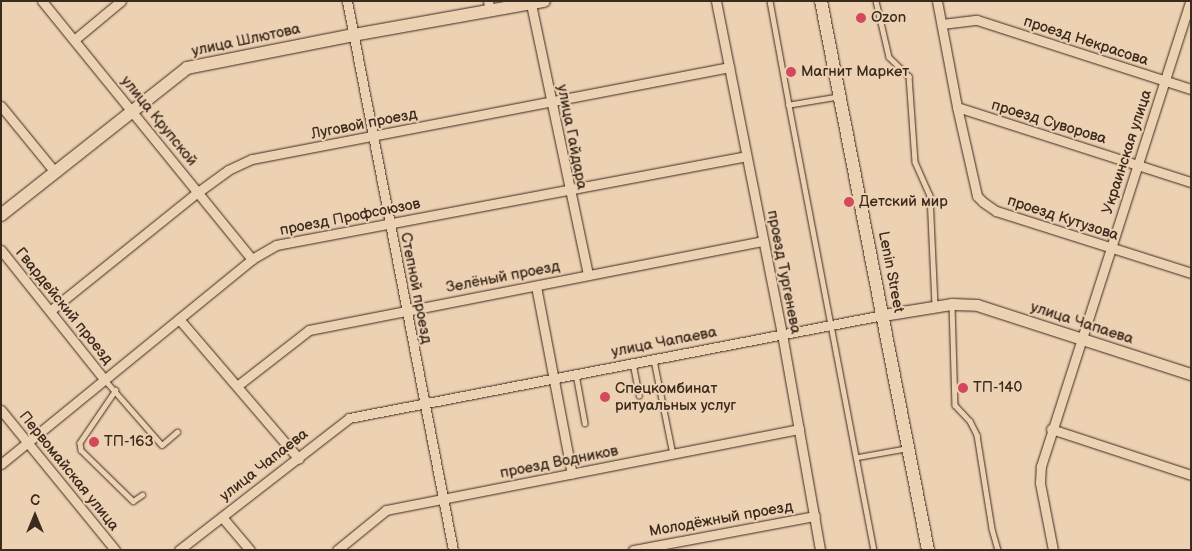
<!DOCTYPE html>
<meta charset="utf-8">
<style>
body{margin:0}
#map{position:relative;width:1192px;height:551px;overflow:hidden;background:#ecd1b3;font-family:"Balsamiq Sans",sans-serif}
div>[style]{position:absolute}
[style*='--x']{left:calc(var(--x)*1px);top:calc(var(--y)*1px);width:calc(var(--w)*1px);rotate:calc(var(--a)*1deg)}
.roads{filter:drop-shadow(0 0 1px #3b2a1e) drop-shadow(0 0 1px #3b2a1e)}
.service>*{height:4.5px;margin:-2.25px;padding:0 2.25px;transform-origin:2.25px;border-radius:2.25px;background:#ecd1b3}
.minor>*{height:9px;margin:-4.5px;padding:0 4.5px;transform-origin:4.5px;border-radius:4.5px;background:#ecd1b3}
.tertiary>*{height:11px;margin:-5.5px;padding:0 5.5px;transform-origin:5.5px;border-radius:5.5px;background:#ecd1b3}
.secondary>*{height:12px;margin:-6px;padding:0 6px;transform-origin:6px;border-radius:6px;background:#ecd1b3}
.dots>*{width:14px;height:14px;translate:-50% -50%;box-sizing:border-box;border:2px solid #ecd1b3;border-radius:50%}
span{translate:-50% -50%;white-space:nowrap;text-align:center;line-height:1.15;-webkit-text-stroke:4px #ecd1b3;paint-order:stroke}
.poi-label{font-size:15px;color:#3b2a1e}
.left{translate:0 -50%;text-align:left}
.street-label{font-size:15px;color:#3b2a1e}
.frame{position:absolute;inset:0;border:2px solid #3b2a1e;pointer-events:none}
.north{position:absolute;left:10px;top:491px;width:50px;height:50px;-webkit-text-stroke:4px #ecd1b3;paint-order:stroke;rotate:0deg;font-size:14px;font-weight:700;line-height:20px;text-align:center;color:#3b2a1e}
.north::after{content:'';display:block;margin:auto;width:18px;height:22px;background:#3b2a1e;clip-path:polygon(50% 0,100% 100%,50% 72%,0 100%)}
</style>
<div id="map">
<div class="roads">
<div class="service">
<i style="--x:770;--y:1;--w:106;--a:79.6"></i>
<i style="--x:876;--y:1;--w:57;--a:76.9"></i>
<i style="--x:889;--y:57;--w:28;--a:44"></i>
<i style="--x:909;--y:76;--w:86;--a:86"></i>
<i style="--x:915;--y:162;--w:36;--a:66"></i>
<i style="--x:930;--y:195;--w:110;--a:87.4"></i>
<i style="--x:838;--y:97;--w:50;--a:170.7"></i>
<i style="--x:789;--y:105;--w:453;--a:79.2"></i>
<i style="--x:952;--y:305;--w:100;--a:88.3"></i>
<i style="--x:955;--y:405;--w:22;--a:47"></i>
<i style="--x:970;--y:421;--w:16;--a:63"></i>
<i style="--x:977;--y:435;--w:95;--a:80.9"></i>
<i style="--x:992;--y:529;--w:22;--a:74"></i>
<i style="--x:654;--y:360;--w:96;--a:78.6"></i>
<i style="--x:633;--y:363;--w:33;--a:79"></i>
<i style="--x:576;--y:374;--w:50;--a:79.6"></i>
<i style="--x:105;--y:380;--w:86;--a:48.8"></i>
<i style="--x:162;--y:445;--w:20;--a:-41"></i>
<i style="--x:116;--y:390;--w:64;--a:124.2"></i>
<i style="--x:80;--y:443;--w:7;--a:82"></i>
<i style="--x:81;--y:450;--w:73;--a:44.4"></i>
<i style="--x:133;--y:501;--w:11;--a:-34"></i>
<i style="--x:858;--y:457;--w:51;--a:-10.2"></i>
</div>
<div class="minor">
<i style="--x:42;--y:1;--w:333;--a:50.9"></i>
<i style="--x:347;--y:1;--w:559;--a:79.07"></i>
<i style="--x:488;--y:1;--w:10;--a:79"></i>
<i style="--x:716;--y:1;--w:339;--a:78.8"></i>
<i style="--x:782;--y:334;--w:219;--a:80"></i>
<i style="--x:937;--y:1;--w:108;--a:79.3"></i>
<i style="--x:957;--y:107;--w:91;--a:77.3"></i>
<i style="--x:977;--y:196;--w:8;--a:45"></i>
<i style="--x:983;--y:202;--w:16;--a:35"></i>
<i style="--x:996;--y:211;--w:205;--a:17.6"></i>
<i style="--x:531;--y:4;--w:277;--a:78.1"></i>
<i style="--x:942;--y:24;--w:35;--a:-7"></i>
<i style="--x:977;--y:20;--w:225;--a:17.9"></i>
<i style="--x:74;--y:40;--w:61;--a:-39.7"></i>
<i style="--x:1;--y:106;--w:85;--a:50.7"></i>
<i style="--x:957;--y:107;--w:246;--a:17.8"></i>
<i style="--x:1;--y:250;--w:165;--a:51.4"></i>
<i style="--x:536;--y:286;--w:191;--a:79.2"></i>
<i style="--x:51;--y:310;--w:189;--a:-38.8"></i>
<i style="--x:198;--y:192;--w:37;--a:-36"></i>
<i style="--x:228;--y:170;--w:26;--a:-25"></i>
<i style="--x:252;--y:159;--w:486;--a:-10.9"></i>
<i style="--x:179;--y:319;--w:184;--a:49.4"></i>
<i style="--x:237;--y:386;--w:91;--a:-37.9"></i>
<i style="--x:309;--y:330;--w:463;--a:-11.1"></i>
<i style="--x:1;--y:410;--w:181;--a:50.8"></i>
<i style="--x:1051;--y:429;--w:147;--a:18.2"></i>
<i style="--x:1;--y:464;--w:324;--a:-39.2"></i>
<i style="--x:252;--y:259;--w:28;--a:-30"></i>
<i style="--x:276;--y:245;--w:478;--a:-10.7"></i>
<i style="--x:222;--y:517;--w:43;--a:49.7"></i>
<i style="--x:179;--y:550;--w:215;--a:-37.8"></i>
<i style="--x:349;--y:418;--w:544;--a:-10.92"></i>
<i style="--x:337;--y:550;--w:63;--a:-39.2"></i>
<i style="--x:386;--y:510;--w:421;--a:-11.1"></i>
<i style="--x:633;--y:550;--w:185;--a:-10.6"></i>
<i style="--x:1053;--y:550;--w:68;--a:-101"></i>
<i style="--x:1040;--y:483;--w:17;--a:-87"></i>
<i style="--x:1041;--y:466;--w:488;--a:-72.2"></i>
</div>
<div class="tertiary">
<i style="--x:883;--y:315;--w:70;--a:-9.1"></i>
<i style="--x:952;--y:304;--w:25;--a:2"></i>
<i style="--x:977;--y:305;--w:225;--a:17.9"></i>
</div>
<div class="secondary">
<i style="--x:821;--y:1;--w:559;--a:78.97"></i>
<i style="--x:1;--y:215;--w:237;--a:-38.3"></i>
<i style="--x:187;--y:68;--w:169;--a:-11.2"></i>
<i style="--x:353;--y:35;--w:194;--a:-10.1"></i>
</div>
</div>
<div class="dots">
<i style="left:861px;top:18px;background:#d1495b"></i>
<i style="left:791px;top:72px;background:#d1495b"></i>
<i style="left:849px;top:202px;background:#d1495b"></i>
<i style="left:963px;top:388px;background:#d1495b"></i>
<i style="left:605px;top:397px;background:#d1495b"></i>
<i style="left:94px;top:442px;background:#d1495b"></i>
</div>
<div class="poi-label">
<span class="left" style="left:871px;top:18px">Ozon</span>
<span class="left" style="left:801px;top:72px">Магнит Маркет</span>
<span class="left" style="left:859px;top:202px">Детский мир</span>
<span class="left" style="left:615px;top:397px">Спецкомбинат<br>ритуальных услуг</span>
<span class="left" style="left:973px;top:388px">ТП-140</span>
<span class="left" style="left:104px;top:442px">ТП-163</span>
</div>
<div class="street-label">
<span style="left:246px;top:40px;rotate:-12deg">улица Шлютова</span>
<span style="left:1086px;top:41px;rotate:18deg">проезд Некрасова</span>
<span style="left:159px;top:121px;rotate:51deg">улица Крупской</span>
<span style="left:1049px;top:122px;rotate:17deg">проезд Суворова</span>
<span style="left:364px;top:124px;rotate:-11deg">Луговой проезд</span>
<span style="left:572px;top:137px;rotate:79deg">улица Гайдара</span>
<span style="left:1127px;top:152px;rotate:-72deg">Украинская улица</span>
<span style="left:350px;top:217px;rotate:-11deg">проезд Профсоюзов</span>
<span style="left:1063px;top:218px;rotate:18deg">проезд Кутузова</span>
<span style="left:784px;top:272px;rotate:79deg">проезд Тургенева</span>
<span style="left:891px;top:272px;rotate:79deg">Lenin Street</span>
<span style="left:503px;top:277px;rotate:-11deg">Зелёный проезд</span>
<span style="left:416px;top:288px;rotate:79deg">Степной проезд</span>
<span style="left:64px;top:306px;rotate:51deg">Гвардейский проезд</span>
<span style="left:1082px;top:323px;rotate:18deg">улица Чапаева</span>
<span style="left:664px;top:342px;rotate:-11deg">улица Чапаева</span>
<span style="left:559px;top:462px;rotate:-11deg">проезд Водников</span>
<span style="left:264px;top:465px;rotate:-38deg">улица Чапаева</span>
<span style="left:69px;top:471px;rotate:51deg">Первомайская улица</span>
<span style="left:721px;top:519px;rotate:-10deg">Молодёжный проезд</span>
</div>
<div class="frame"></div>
<div class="north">С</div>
</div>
